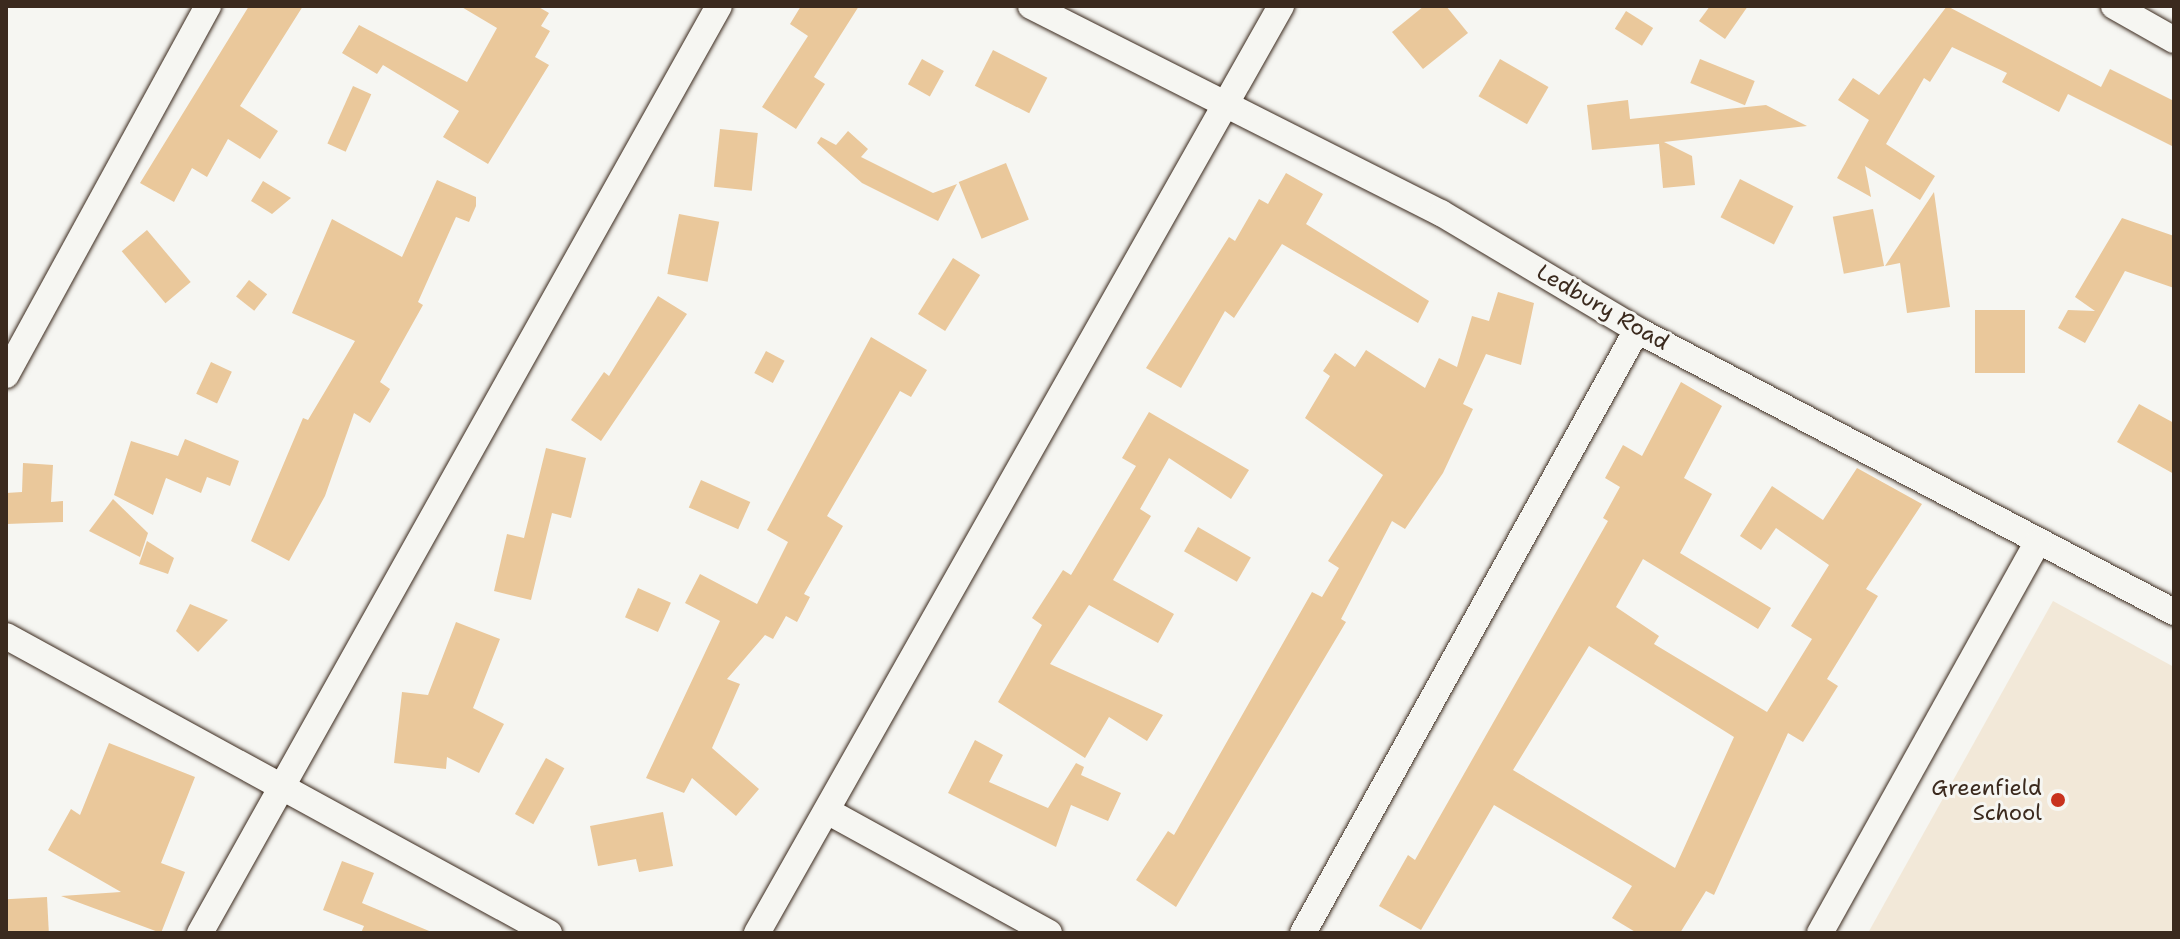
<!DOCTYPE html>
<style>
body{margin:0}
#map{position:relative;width:2180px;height:939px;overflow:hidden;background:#f6f6f2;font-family:"Shantell Sans",sans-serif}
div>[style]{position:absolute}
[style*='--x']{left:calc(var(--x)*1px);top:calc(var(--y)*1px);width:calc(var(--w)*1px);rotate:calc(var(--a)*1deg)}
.built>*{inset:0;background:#f2e8d8}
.building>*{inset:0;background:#eac89b;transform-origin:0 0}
.roads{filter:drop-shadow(0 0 2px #3b2a1e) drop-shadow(0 0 2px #3b2a1e)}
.street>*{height:26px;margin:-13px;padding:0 13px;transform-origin:13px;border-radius:13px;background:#f6f6f2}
.dots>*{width:22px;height:22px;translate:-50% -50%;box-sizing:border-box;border:4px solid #f6f6f2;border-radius:50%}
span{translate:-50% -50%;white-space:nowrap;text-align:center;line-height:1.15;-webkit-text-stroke:6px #f6f6f2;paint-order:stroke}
.street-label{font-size:22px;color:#3b2a1e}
.poi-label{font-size:22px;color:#3b2a1e}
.right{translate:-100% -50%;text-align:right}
.frame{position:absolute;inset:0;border:8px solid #3b2a1e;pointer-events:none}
</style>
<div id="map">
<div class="built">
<i style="clip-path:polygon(2053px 601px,2174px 667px,2174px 933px,1868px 933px)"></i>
</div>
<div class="building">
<i style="clip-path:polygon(249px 6px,303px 6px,240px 106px,278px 131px,260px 159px,228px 139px,207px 177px,192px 168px,174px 202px,140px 183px)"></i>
<i style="clip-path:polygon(460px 6px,537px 6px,549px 13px,541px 26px,550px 31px,535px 57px,549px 65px,488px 164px,443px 137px,459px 111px,383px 65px,377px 74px,342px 53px,359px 25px,467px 82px,497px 28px)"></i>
<i style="clip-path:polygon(801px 6px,859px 6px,814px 77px,825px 84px,796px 129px,762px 107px,808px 36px,790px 24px)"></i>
<i style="clip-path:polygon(1424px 6px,1446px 6px,1468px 33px,1423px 69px,1392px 32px)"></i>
<i style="clip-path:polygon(1710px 6px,1748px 6px,1725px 39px,1699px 21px)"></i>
<i style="clip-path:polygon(1947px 6px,2101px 87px,2110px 69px,2174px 101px,2174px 147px,2068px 94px,2059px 112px,2002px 82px,2007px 73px,1952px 47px,1930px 82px,1924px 78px,1886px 144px,1935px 176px,1920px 200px,1865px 166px,1871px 197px,1837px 178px,1869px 120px,1838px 100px,1853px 78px,1879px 95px)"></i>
<i style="left:1626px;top:11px;width:32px;height:21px;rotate:32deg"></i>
<i style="left:993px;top:50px;width:61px;height:40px;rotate:27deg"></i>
<i style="left:922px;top:59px;width:25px;height:29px;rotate:29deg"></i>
<i style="left:1500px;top:59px;width:56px;height:43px;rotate:30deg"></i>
<i style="left:1700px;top:59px;width:59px;height:26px;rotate:22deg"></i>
<i style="left:353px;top:86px;width:20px;height:63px;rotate:24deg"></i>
<i style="clip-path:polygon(1628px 100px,1630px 119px,1766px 105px,1807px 126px,1664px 142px,1692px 156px,1695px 185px,1663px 188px,1659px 144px,1592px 150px,1587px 105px)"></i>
<i style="left:720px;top:129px;width:38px;height:58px;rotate:6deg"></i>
<i style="clip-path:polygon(848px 131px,868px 149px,861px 157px,933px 193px,957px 184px,938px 221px,862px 183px,817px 143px,821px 137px,836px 145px)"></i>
<i style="left:1006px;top:163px;width:61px;height:51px;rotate:68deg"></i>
<i style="clip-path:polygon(1286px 173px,1323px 194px,1306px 224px,1429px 301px,1418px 323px,1282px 244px,1234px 318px,1225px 311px,1181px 388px,1146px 368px,1229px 237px,1235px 241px,1259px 199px,1268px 204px)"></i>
<i style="left:1740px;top:179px;width:60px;height:43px;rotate:27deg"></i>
<i style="clip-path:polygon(437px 180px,476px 197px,476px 206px,469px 222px,456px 217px,418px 302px,423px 305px,380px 382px,390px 389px,370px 423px,354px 413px,325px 496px,289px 561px,251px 541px,303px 418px,308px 420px,355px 341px,292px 313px,332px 219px,402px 257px)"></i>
<i style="clip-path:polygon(263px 181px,291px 198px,272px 214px,251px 201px)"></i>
<i style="clip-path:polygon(1934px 192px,1950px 307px,1907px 313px,1900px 263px,1885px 266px)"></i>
<i style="left:1873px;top:209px;width:58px;height:41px;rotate:79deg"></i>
<i style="left:679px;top:214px;width:41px;height:61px;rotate:11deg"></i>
<i style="clip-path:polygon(2122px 218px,2174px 236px,2174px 288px,2125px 271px,2085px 343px,2058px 328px,2068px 310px,2095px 311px,2075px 297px)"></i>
<i style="left:147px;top:230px;width:68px;height:33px;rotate:50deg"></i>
<i style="left:953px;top:258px;width:32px;height:66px;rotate:32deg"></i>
<i style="left:249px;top:280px;width:23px;height:21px;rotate:38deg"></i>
<i style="clip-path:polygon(1498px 292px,1534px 303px,1521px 365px,1486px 354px,1463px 404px,1473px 409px,1443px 473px,1405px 529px,1392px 521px,1341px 619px,1346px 622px,1176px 907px,1136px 880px,1168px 831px,1174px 835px,1312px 592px,1322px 597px,1339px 568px,1328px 561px,1383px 475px,1305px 418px,1330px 376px,1323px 371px,1335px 353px,1355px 367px,1366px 350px,1425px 388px,1439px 358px,1457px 367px,1472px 316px,1489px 321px)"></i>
<i style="clip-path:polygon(658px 296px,687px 314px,601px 441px,571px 420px,604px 372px,609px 376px)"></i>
<i style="left:1975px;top:310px;width:50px;height:63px"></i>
<i style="clip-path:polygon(871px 337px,927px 370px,911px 397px,900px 391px,827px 516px,843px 526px,804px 594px,810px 597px,797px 622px,786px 616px,773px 639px,765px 635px,727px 679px,740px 684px,712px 748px,759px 789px,736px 816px,692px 778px,684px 793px,646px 778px,720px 621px,685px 603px,700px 574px,757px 604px,788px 542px,767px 530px)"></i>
<i style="left:766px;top:351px;width:21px;height:25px;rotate:28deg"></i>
<i style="left:211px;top:362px;width:23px;height:35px;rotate:25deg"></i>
<i style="clip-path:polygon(evenodd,1681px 382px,1722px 406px,1684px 478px,1712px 494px,1680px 553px,1771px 608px,1758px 629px,1643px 559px,1616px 607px,1659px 636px,1654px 644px,1767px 712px,1812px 639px,1791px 626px,1829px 565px,1776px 528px,1761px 550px,1740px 536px,1772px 486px,1823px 520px,1857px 468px,1922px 504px,1866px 589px,1878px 596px,1827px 679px,1838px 686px,1803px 742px,1788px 733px,1714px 895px,1706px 891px,1680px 933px,1637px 933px,1612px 918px,1632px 886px,1494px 805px,1421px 930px,1379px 906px,1408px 855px,1415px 860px,1608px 521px,1603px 518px,1620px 487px,1605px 478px,1623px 445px,1642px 456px,1681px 382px,1589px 646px,1734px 737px,1675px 868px,1513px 770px,1589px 646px)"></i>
<i style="clip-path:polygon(2139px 404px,2174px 423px,2174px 474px,2117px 442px)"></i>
<i style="clip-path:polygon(1149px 412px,1249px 470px,1231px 499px,1169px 458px,1140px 509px,1151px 516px,1113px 580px,1174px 614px,1158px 643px,1089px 605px,1050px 664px,1163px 715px,1147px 741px,1109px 717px,1085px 758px,998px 702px,1042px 625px,1032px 618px,1063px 570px,1071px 575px,1136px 466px,1122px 458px)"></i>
<i style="clip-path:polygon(185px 439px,239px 461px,230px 486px,207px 477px,201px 493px,166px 478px,153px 515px,114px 495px,131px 441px,178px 456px)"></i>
<i style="clip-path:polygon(546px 448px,586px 458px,571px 518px,552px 513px,531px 600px,494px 591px,507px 534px,524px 538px)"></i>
<i style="clip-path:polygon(23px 463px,53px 465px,51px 502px,63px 501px,63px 522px,6px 524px,6px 493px,22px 492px)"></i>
<i style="left:701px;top:480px;width:54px;height:30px;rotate:24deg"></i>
<i style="clip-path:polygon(113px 499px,148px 533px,140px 557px,89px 531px)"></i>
<i style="left:1198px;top:527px;width:61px;height:28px;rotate:30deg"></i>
<i style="clip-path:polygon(147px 541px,174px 558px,168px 574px,139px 564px)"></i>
<i style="left:638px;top:588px;width:36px;height:32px;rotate:24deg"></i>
<i style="clip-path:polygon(190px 604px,228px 620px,198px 652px,176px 631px)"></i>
<i style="clip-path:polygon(456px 622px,500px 639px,473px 708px,504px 724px,479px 773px,447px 757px,446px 769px,394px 763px,402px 692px,428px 695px)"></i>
<i style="clip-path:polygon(975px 740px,1003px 755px,989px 782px,1048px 808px,1076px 763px,1084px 767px,1081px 775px,1121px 793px,1108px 821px,1071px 805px,1056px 847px,948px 793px)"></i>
<i style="clip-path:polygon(109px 743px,195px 777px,161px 863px,185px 872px,161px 933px,61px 896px,121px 892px,48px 850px,71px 809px,80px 815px)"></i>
<i style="left:546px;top:758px;width:21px;height:64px;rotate:29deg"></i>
<i style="clip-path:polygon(663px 812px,673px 866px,639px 872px,636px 859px,598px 866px,590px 826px)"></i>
<i style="clip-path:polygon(342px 861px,374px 873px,362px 903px,434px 933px,361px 933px,364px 926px,323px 910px)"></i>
<i style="left:47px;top:897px;width:36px;height:41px;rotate:87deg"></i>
</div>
<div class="roads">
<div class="street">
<i style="--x:1031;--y:6;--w:459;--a:26.8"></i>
<i style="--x:1441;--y:213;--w:228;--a:30.8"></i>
<i style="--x:1637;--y:330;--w:607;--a:27.71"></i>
<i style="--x:2114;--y:6;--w:69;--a:29.5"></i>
<i style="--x:6;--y:375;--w:421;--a:-61.3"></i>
<i style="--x:6;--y:636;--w:619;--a:28.68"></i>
<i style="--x:829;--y:812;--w:251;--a:28.8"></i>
<i style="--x:200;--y:933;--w:1062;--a:-60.76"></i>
<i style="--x:757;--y:933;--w:1065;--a:-60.52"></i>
<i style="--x:1303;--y:933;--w:689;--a:-61.02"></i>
<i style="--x:1820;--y:933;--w:446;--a:-60.9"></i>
</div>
</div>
<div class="dots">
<i style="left:2058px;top:800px;background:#c8321e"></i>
</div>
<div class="street-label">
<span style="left:1603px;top:307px;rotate:30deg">Ledbury Road</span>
</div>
<div class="poi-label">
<span class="right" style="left:2042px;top:800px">Greenfield<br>School</span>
</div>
<div class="frame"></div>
</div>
